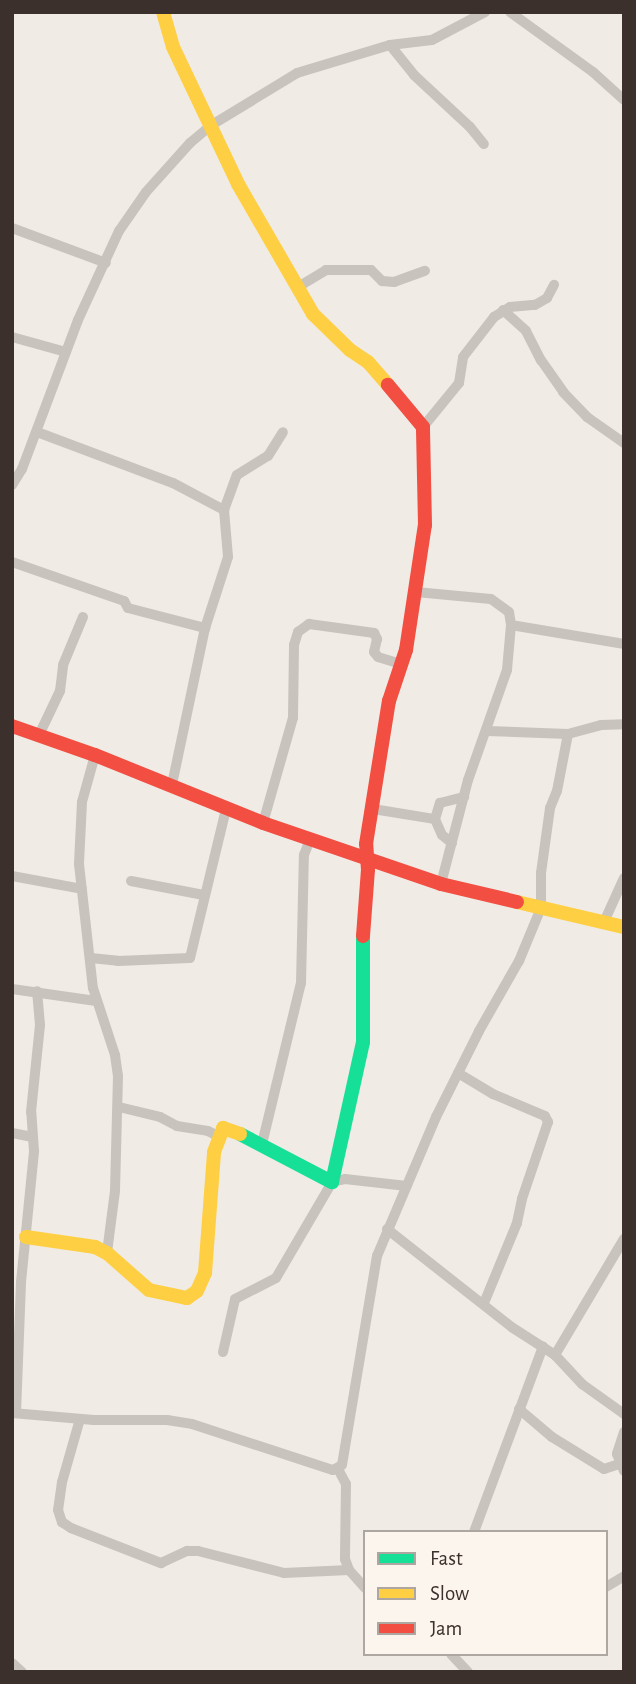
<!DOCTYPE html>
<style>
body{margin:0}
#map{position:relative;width:636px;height:1684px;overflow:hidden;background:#f0ebe5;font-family:"Alegreya Sans",sans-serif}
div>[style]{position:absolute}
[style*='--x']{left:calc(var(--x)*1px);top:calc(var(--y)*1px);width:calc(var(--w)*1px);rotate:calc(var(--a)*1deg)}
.street>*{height:10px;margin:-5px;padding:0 5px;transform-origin:5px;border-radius:5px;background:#c9c3be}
.fast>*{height:14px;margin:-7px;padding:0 7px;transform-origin:7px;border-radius:7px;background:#16e098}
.slow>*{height:14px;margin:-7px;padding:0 7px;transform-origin:7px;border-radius:7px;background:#ffcf43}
.jam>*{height:14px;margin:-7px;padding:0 7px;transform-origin:7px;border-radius:7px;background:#f24e42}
span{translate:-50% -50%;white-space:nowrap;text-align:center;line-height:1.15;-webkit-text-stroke:5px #fbf5ee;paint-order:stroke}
.frame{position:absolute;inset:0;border:14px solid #3b302b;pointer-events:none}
.legend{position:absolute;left:363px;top:1530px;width:245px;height:126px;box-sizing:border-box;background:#fbf5ee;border:2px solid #aea6a0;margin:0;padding:9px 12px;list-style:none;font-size:21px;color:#3b302b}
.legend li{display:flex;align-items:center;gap:14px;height:35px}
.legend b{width:35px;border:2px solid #aea6a0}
</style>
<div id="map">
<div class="street">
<i style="--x:510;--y:12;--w:102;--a:35.9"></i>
<i style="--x:593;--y:72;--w:42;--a:42.1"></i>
<i style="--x:390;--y:45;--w:38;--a:51"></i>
<i style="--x:414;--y:75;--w:76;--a:42.9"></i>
<i style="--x:470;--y:127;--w:22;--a:51"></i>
<i style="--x:12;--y:228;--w:100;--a:20.4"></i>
<i style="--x:298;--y:287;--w:33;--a:-31"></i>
<i style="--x:326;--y:270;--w:45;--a:0"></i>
<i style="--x:371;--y:270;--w:16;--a:45"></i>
<i style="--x:382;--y:281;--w:12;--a:5"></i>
<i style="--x:394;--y:282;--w:33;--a:-20"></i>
<i style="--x:503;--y:310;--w:31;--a:42"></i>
<i style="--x:526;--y:331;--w:33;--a:63"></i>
<i style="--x:541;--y:360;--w:39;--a:55"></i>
<i style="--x:563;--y:392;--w:35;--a:46"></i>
<i style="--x:587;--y:417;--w:45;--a:35.1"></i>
<i style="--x:12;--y:337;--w:56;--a:15.5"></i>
<i style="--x:423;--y:427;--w:57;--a:-50.7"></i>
<i style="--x:459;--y:383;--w:26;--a:-81"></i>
<i style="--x:463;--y:357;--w:51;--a:-52.2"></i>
<i style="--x:494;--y:317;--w:19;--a:-32"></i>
<i style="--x:510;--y:307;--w:25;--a:-5"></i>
<i style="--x:535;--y:305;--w:14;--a:-30"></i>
<i style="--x:547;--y:298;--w:15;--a:-62"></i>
<i style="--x:37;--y:432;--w:145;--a:20.6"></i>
<i style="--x:173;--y:483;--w:58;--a:27.9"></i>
<i style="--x:224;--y:510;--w:47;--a:85.1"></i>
<i style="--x:228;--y:557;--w:75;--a:107.9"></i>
<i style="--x:205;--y:628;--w:160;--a:101.9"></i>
<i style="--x:12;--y:485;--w:19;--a:-58"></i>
<i style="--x:22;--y:469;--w:159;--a:-69.4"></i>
<i style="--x:78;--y:320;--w:98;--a:-65.3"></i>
<i style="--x:119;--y:231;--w:47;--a:-55.3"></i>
<i style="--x:146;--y:192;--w:66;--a:-48.1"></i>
<i style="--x:190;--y:143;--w:26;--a:-40"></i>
<i style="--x:210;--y:126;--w:102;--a:-31.3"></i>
<i style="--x:297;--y:73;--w:97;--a:-16.8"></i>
<i style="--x:390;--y:45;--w:42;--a:-6.8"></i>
<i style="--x:432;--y:40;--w:60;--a:-27.8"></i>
<i style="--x:224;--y:510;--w:37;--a:-70"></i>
<i style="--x:237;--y:475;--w:36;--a:-32"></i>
<i style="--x:268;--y:456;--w:28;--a:-58"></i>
<i style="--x:12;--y:562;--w:119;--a:19.2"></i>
<i style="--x:124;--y:601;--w:8;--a:60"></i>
<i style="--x:128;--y:608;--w:80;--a:14.6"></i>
<i style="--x:416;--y:592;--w:75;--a:5.3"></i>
<i style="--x:491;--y:599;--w:22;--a:36"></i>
<i style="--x:509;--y:612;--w:13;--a:81"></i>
<i style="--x:511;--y:625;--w:45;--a:95.1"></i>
<i style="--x:507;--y:670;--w:117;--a:109.5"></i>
<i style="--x:468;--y:780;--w:107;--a:104.6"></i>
<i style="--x:511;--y:625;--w:115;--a:9.5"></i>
<i style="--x:487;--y:731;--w:81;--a:2.1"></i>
<i style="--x:568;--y:734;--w:34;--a:-15"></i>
<i style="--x:601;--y:725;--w:23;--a:-2"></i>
<i style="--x:39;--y:735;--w:49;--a:-64.5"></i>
<i style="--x:60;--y:691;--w:26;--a:-83"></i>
<i style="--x:63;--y:665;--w:52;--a:-67.4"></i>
<i style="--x:95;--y:755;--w:49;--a:105.5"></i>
<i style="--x:82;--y:802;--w:62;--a:92.8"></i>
<i style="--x:79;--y:864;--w:125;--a:83.6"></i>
<i style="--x:93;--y:988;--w:71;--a:71.8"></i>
<i style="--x:115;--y:1055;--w:21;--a:82"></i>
<i style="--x:118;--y:1076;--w:115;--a:91.5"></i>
<i style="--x:115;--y:1191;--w:63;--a:97.4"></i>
<i style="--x:373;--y:809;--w:63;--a:9.2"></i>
<i style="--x:263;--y:823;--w:109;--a:-74.1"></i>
<i style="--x:293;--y:718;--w:73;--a:-89.2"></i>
<i style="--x:294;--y:645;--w:14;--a:-73"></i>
<i style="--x:298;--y:632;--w:14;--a:-36"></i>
<i style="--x:309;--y:624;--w:66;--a:7.9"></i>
<i style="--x:374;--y:633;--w:7;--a:63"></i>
<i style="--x:377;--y:639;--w:13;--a:103"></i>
<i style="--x:374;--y:652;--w:6;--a:51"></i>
<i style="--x:378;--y:657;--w:24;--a:17"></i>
<i style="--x:452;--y:843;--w:13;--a:-141"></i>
<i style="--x:442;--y:835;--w:17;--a:-114"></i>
<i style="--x:435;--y:819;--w:17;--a:-73"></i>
<i style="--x:440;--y:803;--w:25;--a:-14"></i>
<i style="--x:12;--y:876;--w:71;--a:10.5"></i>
<i style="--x:131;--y:881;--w:74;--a:10.9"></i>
<i style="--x:604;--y:922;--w:48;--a:-65.6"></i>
<i style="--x:91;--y:958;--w:27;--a:6"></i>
<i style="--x:118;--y:961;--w:72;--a:-2.4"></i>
<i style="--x:190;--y:958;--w:153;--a:-76.4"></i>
<i style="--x:12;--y:989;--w:85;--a:8.1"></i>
<i style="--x:458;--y:1073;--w:41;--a:31"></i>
<i style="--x:493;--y:1094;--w:56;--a:22.9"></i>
<i style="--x:545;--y:1116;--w:7;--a:63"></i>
<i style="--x:548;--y:1122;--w:81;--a:108.7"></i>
<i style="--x:522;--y:1199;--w:25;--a:102"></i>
<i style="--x:517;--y:1223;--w:87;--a:112.4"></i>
<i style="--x:119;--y:1107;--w:42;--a:13.7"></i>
<i style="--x:160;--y:1117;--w:19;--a:28"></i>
<i style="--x:177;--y:1126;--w:31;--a:9"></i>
<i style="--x:208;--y:1131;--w:11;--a:27"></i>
<i style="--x:12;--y:1133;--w:21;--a:11"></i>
<i style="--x:262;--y:1144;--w:166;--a:-76.4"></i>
<i style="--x:301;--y:983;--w:128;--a:-88.7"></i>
<i style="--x:304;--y:855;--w:17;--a:-69"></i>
<i style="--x:387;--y:1229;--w:160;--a:38.2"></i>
<i style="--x:513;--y:1328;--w:50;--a:32.7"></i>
<i style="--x:555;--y:1355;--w:40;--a:47"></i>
<i style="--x:582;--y:1384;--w:52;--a:35.5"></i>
<i style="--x:223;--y:1352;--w:54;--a:-77.2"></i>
<i style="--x:235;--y:1299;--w:46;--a:-27.1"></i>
<i style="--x:276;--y:1278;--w:111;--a:-59.7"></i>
<i style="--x:332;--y:1182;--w:13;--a:-13"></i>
<i style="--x:345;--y:1179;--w:62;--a:6.4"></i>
<i style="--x:555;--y:1355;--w:135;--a:-59.3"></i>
<i style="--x:519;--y:1409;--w:43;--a:40.3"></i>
<i style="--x:552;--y:1437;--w:61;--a:31.6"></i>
<i style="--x:604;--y:1469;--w:16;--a:-18"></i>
<i style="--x:12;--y:1413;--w:82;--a:4.9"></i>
<i style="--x:94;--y:1420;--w:73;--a:0"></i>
<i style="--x:167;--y:1420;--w:25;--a:9"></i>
<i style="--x:192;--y:1424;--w:148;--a:18.1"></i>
<i style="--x:333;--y:1470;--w:10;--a:-29"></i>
<i style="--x:342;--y:1465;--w:212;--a:-80.5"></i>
<i style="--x:377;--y:1256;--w:151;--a:-67"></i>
<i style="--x:436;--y:1117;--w:96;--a:-63.4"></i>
<i style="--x:479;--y:1031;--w:81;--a:-60.3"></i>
<i style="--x:519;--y:961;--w:57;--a:-67.5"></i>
<i style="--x:541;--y:908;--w:35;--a:-90"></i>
<i style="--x:541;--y:873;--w:66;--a:-82.1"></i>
<i style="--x:550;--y:808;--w:18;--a:-68"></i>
<i style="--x:557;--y:791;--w:58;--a:-79.1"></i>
<i style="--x:16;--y:1413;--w:131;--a:-87.8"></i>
<i style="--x:21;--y:1282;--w:132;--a:-84.3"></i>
<i style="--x:34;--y:1151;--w:39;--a:-94"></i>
<i style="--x:31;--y:1112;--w:87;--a:-84.1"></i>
<i style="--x:40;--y:1025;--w:34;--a:-95"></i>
<i style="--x:80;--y:1419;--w:66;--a:105.9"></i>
<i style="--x:62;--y:1482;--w:28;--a:98"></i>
<i style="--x:58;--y:1510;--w:13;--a:72"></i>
<i style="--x:62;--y:1522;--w:11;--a:34"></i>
<i style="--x:71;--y:1528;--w:97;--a:21.3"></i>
<i style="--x:161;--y:1563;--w:29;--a:-25"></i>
<i style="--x:187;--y:1551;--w:11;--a:0"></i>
<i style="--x:198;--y:1551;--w:89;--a:14.3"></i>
<i style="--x:284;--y:1573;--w:65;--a:-2.6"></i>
<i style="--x:624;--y:1432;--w:23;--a:108"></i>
<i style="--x:617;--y:1454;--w:18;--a:68"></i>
<i style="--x:338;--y:1469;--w:17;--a:62"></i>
<i style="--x:346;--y:1484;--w:75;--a:90.8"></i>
<i style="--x:345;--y:1559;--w:12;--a:70"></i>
<i style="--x:349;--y:1570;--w:24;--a:48"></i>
<i style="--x:474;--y:1532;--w:198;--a:-69.6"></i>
<i style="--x:606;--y:1587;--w:21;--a:-31"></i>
<i style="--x:451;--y:1654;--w:25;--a:47"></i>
<i style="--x:12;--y:1663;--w:13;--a:42"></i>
</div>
<div class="fast">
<i style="--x:240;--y:1134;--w:104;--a:27.6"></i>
<i style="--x:332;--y:1182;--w:143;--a:-77.5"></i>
<i style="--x:363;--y:1042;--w:106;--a:-90"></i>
</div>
<div class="slow">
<i style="--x:163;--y:12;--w:36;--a:74"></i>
<i style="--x:173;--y:47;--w:152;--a:64.6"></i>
<i style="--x:238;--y:184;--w:150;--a:60"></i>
<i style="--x:313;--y:314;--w:52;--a:44.2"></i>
<i style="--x:350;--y:350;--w:22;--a:34"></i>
<i style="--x:368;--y:362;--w:30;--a:49"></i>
<i style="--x:517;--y:902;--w:110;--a:13.2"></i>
<i style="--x:26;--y:1237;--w:70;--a:8.2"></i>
<i style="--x:95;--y:1247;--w:13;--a:27"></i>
<i style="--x:107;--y:1253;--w:56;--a:41.4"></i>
<i style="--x:149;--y:1290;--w:39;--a:12"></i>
<i style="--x:187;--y:1298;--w:12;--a:-35"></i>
<i style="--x:197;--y:1291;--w:20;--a:-66"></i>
<i style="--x:205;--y:1273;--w:121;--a:-85.7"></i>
<i style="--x:214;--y:1152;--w:26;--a:-69"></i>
<i style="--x:223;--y:1128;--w:18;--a:19"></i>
</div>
<div class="jam">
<i style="--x:12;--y:726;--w:88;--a:19.3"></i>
<i style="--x:95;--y:755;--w:181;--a:22"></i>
<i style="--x:263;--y:823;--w:188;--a:18.9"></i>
<i style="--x:441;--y:884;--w:78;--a:13.3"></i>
<i style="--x:363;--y:936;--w:66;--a:-85.7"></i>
<i style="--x:368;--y:870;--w:26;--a:-94"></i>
<i style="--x:366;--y:844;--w:145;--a:-80.9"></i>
<i style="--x:389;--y:701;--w:54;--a:-71.6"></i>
<i style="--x:406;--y:650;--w:126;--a:-81.4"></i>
<i style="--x:425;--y:525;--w:98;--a:-91.2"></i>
<i style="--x:423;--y:427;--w:55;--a:-129.8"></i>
</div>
<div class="frame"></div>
<ul class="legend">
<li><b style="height:9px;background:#16e098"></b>Fast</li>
<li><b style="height:9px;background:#ffcf43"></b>Slow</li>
<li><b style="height:9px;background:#f24e42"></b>Jam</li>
</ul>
</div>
